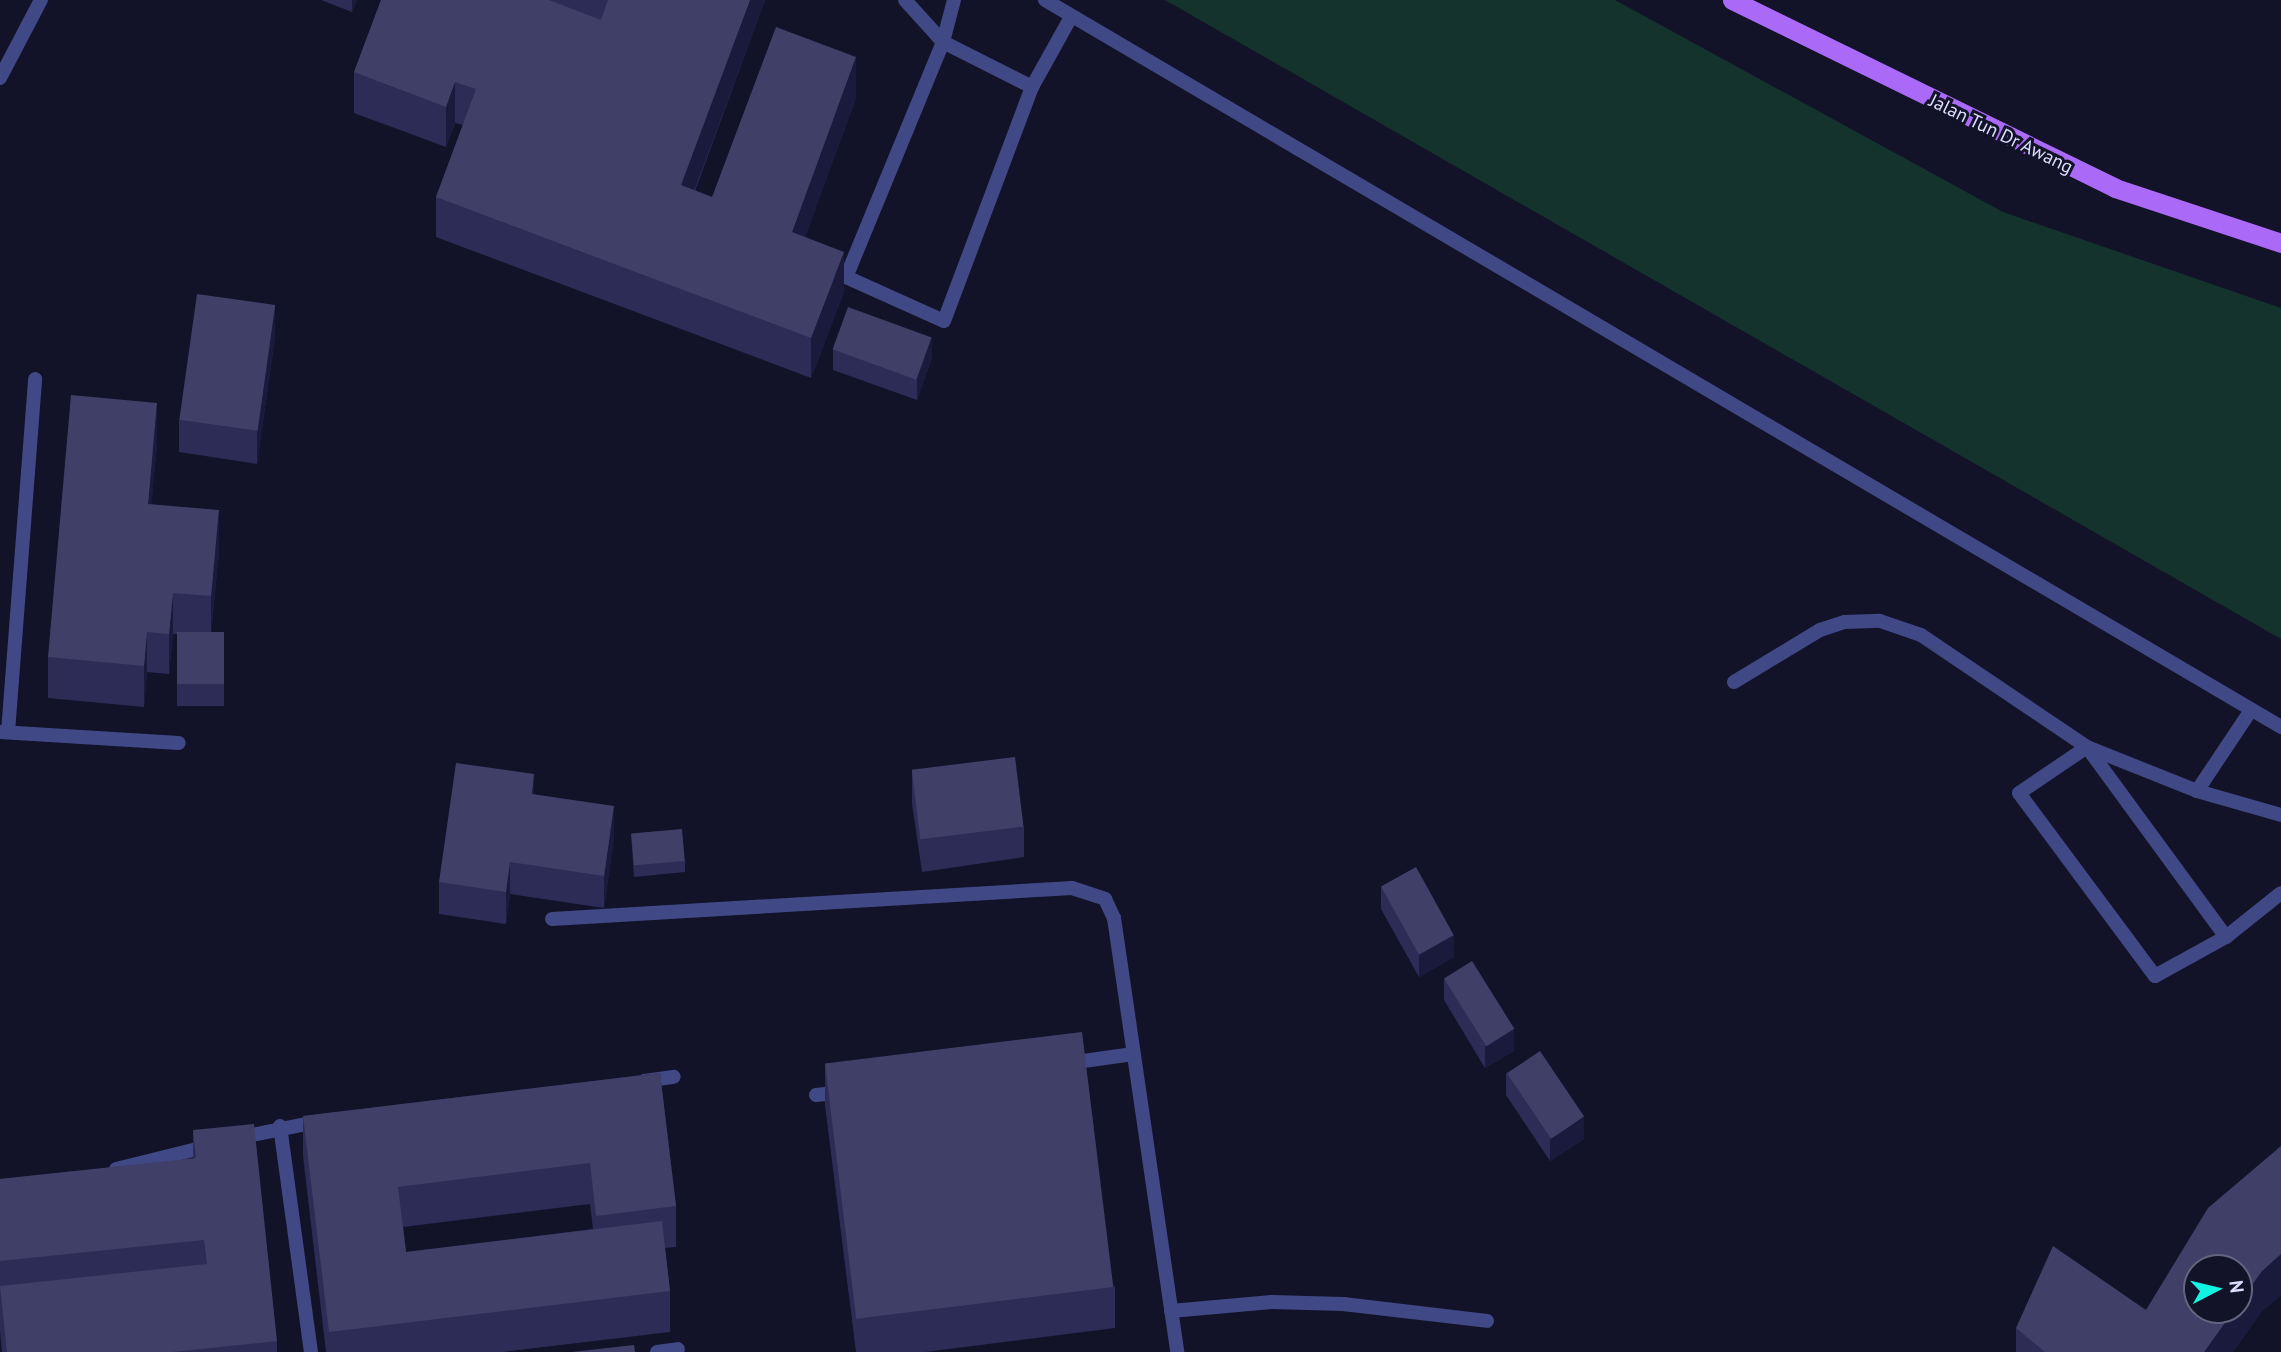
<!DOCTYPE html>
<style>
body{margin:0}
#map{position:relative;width:2281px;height:1352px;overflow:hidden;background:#121229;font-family:"PT Sans",sans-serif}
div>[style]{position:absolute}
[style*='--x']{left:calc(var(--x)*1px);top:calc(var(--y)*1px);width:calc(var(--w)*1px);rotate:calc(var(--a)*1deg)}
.green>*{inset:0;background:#15332d}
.minor>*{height:14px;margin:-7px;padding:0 7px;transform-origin:7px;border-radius:7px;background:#404985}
.primary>*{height:19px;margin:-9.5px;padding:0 9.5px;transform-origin:9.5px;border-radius:9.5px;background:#aa69f7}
.wall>*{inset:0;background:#2d2c56}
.shaded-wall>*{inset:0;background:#1a1a3c}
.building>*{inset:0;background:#403f68;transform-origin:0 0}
span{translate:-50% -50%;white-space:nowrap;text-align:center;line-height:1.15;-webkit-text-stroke:6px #121229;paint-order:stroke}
.street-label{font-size:19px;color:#dcdefd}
.north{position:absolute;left:2183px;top:1254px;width:70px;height:70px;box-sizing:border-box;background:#121229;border:2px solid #63647e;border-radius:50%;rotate:83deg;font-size:19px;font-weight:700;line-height:28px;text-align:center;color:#dcdefd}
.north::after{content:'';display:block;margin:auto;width:24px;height:32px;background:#12f3e3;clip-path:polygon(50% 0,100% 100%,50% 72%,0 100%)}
</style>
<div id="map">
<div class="green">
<i style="clip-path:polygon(1165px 0,1615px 0,2003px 212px,2281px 308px,2281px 639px)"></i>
</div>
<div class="minor">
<i style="--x:905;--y:0;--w:57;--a:47.9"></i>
<i style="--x:943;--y:42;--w:100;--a:26.8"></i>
<i style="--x:954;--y:0;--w:43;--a:104.7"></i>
<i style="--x:943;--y:42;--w:254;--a:112.4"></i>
<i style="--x:846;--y:277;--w:107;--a:24.2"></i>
<i style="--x:944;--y:321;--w:250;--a:-69.4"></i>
<i style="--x:1032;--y:87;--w:80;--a:-60.9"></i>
<i style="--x:1045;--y:0;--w:1434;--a:30.46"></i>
<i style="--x:0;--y:78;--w:88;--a:-62.3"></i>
<i style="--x:1734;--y:682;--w:100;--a:-31.2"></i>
<i style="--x:1820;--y:630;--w:26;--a:-18"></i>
<i style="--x:1845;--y:622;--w:35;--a:-2"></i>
<i style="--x:1880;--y:621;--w:43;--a:18.9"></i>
<i style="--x:1921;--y:635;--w:200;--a:34"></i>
<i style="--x:2087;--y:747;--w:118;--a:21.8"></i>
<i style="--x:2197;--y:791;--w:87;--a:15.9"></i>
<i style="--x:0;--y:732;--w:179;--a:3.5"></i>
<i style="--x:8;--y:732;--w:354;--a:-85.6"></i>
<i style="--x:2197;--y:791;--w:97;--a:-56.3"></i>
<i style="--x:552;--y:919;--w:521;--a:-3.41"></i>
<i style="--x:1072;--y:888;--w:35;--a:18"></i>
<i style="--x:1105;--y:899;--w:21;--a:65"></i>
<i style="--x:1114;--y:918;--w:439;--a:81.7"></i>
<i style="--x:2226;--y:937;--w:235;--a:-126.2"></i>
<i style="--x:2087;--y:747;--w:82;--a:145.9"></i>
<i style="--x:2019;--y:793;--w:228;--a:53.4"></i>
<i style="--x:2155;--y:976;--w:81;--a:-28.8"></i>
<i style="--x:2226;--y:937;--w:70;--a:-38.7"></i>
<i style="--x:1069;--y:1063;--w:65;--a:-8"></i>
<i style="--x:644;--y:1081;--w:30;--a:-8"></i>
<i style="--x:816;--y:1095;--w:28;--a:-6"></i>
<i style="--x:280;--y:1126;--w:228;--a:82.2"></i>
<i style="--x:238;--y:1138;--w:85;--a:-11.6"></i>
<i style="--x:116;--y:1169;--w:96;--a:-13.9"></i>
<i style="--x:1171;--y:1311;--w:101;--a:-5.1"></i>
<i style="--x:1272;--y:1302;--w:71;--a:1.6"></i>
<i style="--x:1343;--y:1304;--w:145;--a:6.7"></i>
<i style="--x:657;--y:1352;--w:21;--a:-8"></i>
</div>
<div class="primary">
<i style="--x:1732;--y:0;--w:427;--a:26.1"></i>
<i style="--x:2115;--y:188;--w:175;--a:18.3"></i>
</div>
<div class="wall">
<i style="clip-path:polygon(321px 0,357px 0,352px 12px)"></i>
<i style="clip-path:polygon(381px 0,765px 0,695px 191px,712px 197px,856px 98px,805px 237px,844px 292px,811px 378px,436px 237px,436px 197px,463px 125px,455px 123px,446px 147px,354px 113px,354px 72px)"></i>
<i style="clip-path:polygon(275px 337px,257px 464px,179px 452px,179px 420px)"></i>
<i style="clip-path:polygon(833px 349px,932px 358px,917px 400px,833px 370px)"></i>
<i style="clip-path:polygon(157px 444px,151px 504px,219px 551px,211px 632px,224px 632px,224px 706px,177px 706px,177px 634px,173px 634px,169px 674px,147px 672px,144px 707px,48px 698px,48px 657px)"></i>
<i style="clip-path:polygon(912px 772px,1024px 826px,1024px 857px,922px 872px,912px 804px)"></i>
<i style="clip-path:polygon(534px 794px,614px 838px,604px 908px,510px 894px,506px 924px,439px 914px,439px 882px)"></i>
<i style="clip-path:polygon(631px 834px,685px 861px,685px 872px,634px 877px)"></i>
<i style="clip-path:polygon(1381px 887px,1454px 957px,1419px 977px,1381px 909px)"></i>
<i style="clip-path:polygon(1444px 979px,1514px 1051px,1485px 1068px,1444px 1000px)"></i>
<i style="clip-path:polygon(825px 1065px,1115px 1287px,1115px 1328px,925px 1352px,856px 1352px,825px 1105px)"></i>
<i style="clip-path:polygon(evenodd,660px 1073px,676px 1206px,676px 1247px,665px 1248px,670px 1291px,670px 1332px,502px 1352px,326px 1352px,303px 1156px,303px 1116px,660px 1073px,590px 1204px,593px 1229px,406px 1252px,403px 1227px,590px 1204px)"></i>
<i style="clip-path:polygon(1506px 1073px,1584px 1139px,1550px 1161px,1506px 1095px)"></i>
<i style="clip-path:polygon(193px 1130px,277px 1341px,277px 1352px,2px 1352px,0 1331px,0 1179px,193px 1159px)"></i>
<i style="clip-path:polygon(2281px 1146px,2281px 1295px,2262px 1311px,2233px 1352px,2016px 1352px,2016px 1328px,2146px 1310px)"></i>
</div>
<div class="shaded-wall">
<i style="clip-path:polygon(352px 0,357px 0,352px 12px)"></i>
<i style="clip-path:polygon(750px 0,765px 0,681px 226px,681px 185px)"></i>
<i style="clip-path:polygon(856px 57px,856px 98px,792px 273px,792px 232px)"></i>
<i style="clip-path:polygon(455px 82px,455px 123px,446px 147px,446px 107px)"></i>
<i style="clip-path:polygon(844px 252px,844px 292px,811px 378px,811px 338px)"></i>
<i style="clip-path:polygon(275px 305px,275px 337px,257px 464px,257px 432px)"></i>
<i style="clip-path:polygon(932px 337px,932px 358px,917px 400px,917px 378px)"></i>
<i style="clip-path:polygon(157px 403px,157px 444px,148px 544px,148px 504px)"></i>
<i style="clip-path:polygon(219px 510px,219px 551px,211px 637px,211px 596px)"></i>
<i style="clip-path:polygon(173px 593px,173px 634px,169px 674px,169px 634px)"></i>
<i style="clip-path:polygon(147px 632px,147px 672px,144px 707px,144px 666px)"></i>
<i style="clip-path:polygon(534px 774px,534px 806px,532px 794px)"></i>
<i style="clip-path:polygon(614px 806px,614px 838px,604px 908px,604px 876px)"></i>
<i style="clip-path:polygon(510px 862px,510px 894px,506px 924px,506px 892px)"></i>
<i style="clip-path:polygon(1454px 935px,1454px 957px,1419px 977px,1419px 955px)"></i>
<i style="clip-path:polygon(1514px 1029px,1514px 1051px,1485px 1068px,1485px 1046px)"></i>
<i style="clip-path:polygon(1584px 1117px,1584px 1139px,1550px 1161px,1550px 1139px)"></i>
<i style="clip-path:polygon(2281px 1254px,2281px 1295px,2262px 1311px,2233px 1352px,2204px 1352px,2234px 1310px,2239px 1310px,2239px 1303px,2262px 1271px)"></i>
</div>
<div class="building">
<i style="clip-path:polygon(381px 0,549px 0,601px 20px,608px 0,750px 0,681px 185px,712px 197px,776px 27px,856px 57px,792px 232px,844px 252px,811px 338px,436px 197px,476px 89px,455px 82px,446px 107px,354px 72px)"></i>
<i style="left:197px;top:294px;width:79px;height:127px;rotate:8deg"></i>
<i style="left:848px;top:307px;width:89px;height:45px;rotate:20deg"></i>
<i style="clip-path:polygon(71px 395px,157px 403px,148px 504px,219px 510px,211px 596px,173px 593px,169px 634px,147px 632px,144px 666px,48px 657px)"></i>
<i style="left:177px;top:632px;width:47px;height:52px"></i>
<i style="left:1015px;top:757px;width:70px;height:104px;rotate:83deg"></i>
<i style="clip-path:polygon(456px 763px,534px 774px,532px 794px,614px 806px,604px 876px,510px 862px,506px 892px,439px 882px)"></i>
<i style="left:682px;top:829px;width:32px;height:51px;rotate:85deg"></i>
<i style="left:1416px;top:867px;width:78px;height:40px;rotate:61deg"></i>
<i style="left:1472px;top:961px;width:80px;height:33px;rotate:58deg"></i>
<i style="left:1082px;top:1032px;width:257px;height:259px;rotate:83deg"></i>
<i style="left:1540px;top:1051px;width:79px;height:40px;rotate:56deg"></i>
<i style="clip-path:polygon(660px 1073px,676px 1206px,596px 1216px,590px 1163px,398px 1187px,406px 1252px,662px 1221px,670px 1291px,329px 1332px,303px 1116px)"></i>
<i style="clip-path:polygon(254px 1124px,277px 1341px,172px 1352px,7px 1352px,0 1286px,207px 1264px,204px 1240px,0 1261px,0 1179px,196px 1158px,193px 1130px)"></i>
<i style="clip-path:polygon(2281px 1146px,2281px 1254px,2262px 1271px,2239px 1303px,2239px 1268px,2197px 1268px,2197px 1310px,2234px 1310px,2204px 1352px,2045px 1352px,2016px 1328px,2053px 1246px,2146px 1310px,2208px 1208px)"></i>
<i style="clip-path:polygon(634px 1345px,635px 1352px,572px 1352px)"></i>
</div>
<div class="street-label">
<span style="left:2001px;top:134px;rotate:26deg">Jalan Tun Dr Awang</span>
</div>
<div class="north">N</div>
</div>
